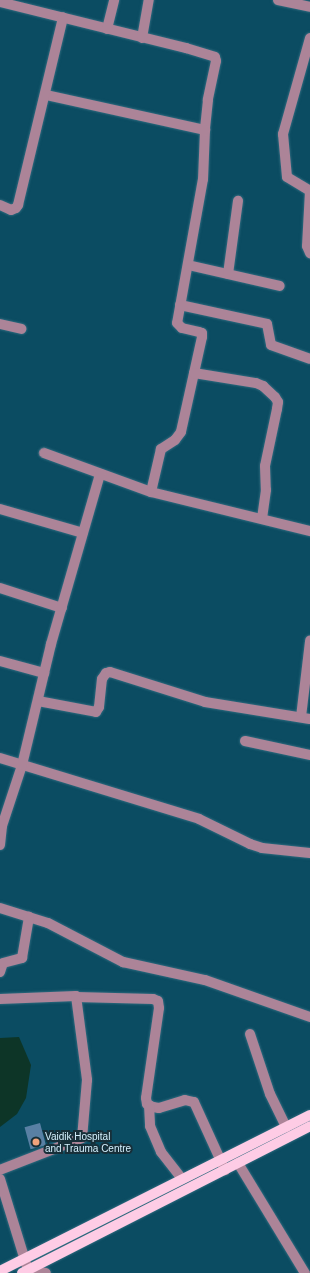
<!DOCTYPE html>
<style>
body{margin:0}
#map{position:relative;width:310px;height:1273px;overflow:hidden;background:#0b4c62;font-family:Arial,sans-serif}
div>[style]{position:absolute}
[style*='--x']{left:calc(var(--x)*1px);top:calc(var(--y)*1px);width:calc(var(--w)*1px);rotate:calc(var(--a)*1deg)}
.water>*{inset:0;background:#0d3527}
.building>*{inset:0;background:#5980a4;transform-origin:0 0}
.roads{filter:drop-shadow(0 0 1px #2f6a7e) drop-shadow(0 0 1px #2f6a7e)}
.minor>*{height:10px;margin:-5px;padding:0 5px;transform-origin:5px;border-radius:5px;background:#ac8498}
.major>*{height:10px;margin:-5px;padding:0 5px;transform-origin:5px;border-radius:5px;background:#fecce5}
.dots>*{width:11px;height:11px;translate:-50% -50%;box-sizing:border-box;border:2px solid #172f39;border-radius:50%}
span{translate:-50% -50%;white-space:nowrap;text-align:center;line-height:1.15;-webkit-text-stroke:4px #172f39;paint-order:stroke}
.poi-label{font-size:10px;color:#d4f0fd}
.left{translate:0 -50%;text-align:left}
</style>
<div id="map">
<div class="water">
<i style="clip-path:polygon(19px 1037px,31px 1065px,26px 1098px,17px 1114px,0 1127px,0 1038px)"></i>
</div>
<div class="building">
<i style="left:40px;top:1123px;width:23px;height:16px;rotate:75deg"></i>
</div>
<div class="roads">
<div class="minor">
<i style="--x:278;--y:0;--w:33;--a:12"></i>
<i style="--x:0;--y:2;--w:192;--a:13.9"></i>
<i style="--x:186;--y:48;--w:30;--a:17"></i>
<i style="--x:215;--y:57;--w:4;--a:76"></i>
<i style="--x:216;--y:61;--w:40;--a:102"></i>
<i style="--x:208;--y:100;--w:30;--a:96"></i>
<i style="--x:205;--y:130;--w:49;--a:92.3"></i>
<i style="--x:203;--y:179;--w:146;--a:100.2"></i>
<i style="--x:177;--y:323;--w:7;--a:45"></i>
<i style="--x:182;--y:328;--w:17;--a:13"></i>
<i style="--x:199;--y:332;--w:3;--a:18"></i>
<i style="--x:202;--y:333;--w:4;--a:90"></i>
<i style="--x:202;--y:337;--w:97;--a:102.5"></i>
<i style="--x:181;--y:432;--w:10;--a:127"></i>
<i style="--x:175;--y:440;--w:17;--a:147"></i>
<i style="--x:161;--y:449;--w:44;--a:103.1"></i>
<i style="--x:107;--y:29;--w:30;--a:-76"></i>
<i style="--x:142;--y:38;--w:39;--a:-80"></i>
<i style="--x:310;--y:38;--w:100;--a:105.7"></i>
<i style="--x:283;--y:134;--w:43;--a:84.7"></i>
<i style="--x:287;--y:177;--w:27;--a:31"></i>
<i style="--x:310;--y:191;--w:55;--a:93.1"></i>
<i style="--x:307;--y:246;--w:8;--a:67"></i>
<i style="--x:46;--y:95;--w:163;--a:12.4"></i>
<i style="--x:0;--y:205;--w:12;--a:24"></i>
<i style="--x:11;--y:210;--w:5;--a:-22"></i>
<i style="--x:16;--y:208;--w:4;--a:-56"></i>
<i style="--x:18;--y:205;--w:193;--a:-76.5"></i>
<i style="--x:188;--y:265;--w:94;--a:12.9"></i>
<i style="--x:228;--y:274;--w:74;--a:-82.2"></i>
<i style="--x:180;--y:305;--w:89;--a:12.3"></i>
<i style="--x:267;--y:324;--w:21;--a:79"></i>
<i style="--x:271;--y:345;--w:41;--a:19.7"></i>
<i style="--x:0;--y:324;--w:22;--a:13"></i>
<i style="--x:194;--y:373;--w:63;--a:9.2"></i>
<i style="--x:256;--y:383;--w:8;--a:23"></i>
<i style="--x:263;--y:386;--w:16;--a:43"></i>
<i style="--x:275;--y:397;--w:6;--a:59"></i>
<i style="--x:278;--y:402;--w:7;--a:98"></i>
<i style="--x:277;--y:409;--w:58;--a:101.9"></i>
<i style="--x:265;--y:466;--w:24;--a:88"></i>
<i style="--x:266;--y:490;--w:29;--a:98"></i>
<i style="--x:44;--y:453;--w:114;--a:20"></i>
<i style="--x:151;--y:492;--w:164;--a:13.8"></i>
<i style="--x:0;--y:509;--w:86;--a:16.1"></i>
<i style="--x:0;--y:588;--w:65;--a:17.9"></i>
<i style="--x:0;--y:661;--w:46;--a:15.3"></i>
<i style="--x:38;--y:701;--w:59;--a:10.7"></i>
<i style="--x:96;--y:712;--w:6;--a:-59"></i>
<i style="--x:99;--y:707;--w:28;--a:-84"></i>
<i style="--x:102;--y:679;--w:7;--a:-56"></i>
<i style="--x:106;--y:673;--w:4;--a:-14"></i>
<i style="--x:110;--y:672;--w:100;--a:17.5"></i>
<i style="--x:205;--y:702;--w:106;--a:9.2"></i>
<i style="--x:301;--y:717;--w:77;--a:-83.2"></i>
<i style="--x:245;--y:741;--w:66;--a:12.2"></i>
<i style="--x:0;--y:758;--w:208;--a:17"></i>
<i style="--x:199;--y:819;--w:57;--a:26.1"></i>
<i style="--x:250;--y:844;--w:13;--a:18"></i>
<i style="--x:262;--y:848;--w:48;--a:5.9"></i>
<i style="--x:0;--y:845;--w:19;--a:-84"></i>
<i style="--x:2;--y:826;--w:64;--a:-71.8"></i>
<i style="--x:22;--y:765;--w:124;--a:-76.5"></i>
<i style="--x:51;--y:644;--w:177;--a:-73.9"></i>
<i style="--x:0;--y:908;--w:50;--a:17.4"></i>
<i style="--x:48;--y:923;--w:85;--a:27.5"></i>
<i style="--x:123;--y:962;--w:84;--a:12.4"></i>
<i style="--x:205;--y:980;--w:111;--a:19.4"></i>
<i style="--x:0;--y:972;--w:9;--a:-72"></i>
<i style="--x:3;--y:963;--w:20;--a:-15"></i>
<i style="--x:22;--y:958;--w:42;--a:-80.3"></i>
<i style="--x:76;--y:997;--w:77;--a:1.5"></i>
<i style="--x:153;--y:999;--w:5;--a:22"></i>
<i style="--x:158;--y:1001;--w:7;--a:82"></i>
<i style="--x:159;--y:1008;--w:91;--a:98.2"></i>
<i style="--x:146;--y:1098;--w:6;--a:81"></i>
<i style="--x:147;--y:1104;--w:7;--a:27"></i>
<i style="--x:153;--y:1107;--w:6;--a:9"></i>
<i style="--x:159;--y:1108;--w:27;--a:-17"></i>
<i style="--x:185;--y:1100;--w:9;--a:13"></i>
<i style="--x:194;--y:1102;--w:75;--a:65.5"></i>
<i style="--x:0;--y:999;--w:76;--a:-2.3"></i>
<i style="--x:76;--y:996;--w:85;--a:82.5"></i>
<i style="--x:87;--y:1080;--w:58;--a:94.9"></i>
<i style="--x:82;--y:1138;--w:88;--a:158.7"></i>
<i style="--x:250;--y:1034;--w:63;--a:71.6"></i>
<i style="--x:270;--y:1094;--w:37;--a:64"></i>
<i style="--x:149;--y:1105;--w:21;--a:87"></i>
<i style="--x:150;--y:1126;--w:28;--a:67"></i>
<i style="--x:161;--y:1152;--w:34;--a:52"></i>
<i style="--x:238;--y:1163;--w:129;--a:58.7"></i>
<i style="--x:0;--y:1179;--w:95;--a:72.9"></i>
<i style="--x:28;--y:1270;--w:18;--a:9"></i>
</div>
<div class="major">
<i style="--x:0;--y:1271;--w:347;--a:-26.7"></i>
<i style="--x:22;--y:1273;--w:323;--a:-27"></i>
</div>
</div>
<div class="dots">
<i style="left:36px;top:1142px;background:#f1a27b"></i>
</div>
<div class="poi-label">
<span class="left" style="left:45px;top:1142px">Vaidik Hospital<br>and Trauma Centre</span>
</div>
</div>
